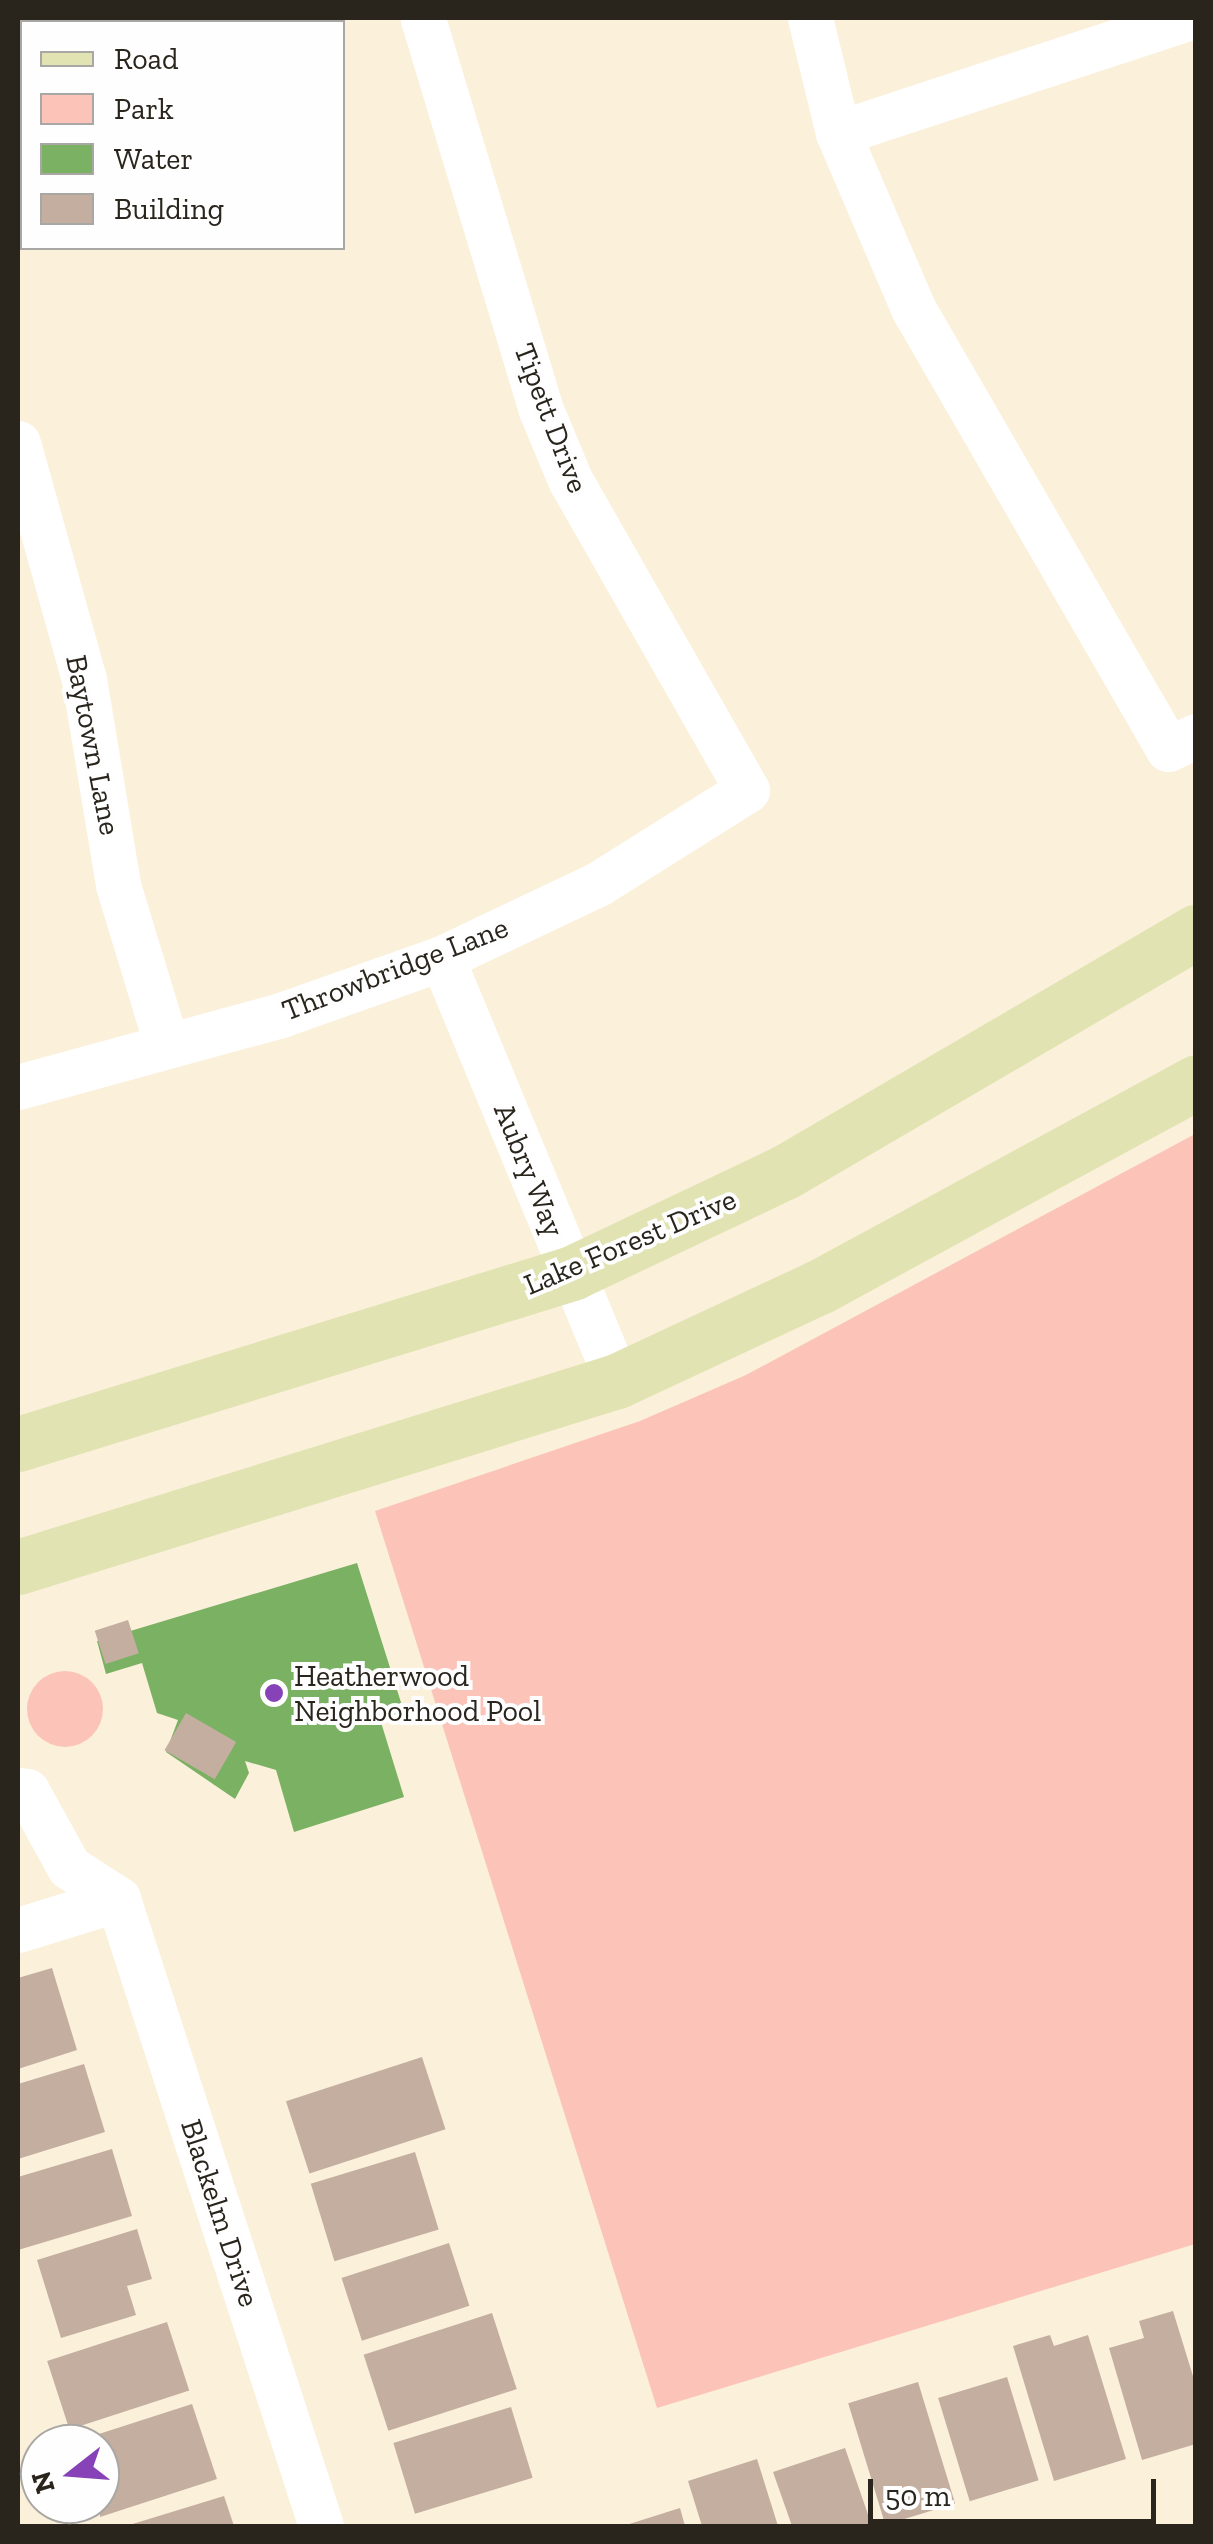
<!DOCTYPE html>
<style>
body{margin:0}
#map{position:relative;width:1213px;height:2544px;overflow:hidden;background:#fbf0da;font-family:"Zilla Slab",serif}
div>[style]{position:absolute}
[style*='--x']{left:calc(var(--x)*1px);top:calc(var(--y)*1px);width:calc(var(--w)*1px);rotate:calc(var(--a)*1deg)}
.green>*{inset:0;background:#fcc3b9}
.round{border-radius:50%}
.water>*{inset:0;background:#7ab163}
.building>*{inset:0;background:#c3aea0;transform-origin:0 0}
.minor>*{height:45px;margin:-22.5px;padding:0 22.5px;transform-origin:22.5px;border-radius:22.5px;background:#fff}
.major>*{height:55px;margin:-27.5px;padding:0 27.5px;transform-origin:27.5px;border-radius:27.5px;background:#e2e3b3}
.dots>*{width:28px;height:28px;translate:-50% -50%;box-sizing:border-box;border:5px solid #fefefe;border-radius:50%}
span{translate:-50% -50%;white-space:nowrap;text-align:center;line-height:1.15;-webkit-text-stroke:8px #fefefe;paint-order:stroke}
.street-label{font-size:30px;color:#29251d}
.poi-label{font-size:30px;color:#29251d}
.left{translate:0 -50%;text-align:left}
.frame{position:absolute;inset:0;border:20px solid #29251d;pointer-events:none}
.legend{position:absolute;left:20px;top:20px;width:325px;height:230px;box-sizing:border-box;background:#fefefe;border:2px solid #a9a7a4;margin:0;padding:12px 18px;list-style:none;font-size:30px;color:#29251d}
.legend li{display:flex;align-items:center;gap:20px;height:50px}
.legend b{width:50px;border:2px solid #a9a7a4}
.north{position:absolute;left:20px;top:2424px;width:100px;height:100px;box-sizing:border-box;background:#fefefe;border:2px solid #a9a7a4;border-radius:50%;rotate:253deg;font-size:28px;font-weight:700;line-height:40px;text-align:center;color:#29251d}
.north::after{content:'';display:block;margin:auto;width:35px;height:45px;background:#8642b6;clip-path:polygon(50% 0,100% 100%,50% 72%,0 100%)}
.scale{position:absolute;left:868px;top:2479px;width:288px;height:45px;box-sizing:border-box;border:5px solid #29251d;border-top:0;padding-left:12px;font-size:30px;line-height:35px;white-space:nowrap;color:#29251d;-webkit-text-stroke:8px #fefefe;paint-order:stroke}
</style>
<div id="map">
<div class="green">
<i style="clip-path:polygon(1195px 1134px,1195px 2244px,657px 2408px,375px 1511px,640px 1421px,746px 1375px)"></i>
<i class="round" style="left:27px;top:1671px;width:76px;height:76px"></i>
</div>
<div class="water">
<i style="clip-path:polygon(357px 1563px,404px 1712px,380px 1719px,404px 1797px,294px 1832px,276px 1770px,245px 1761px,249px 1773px,235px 1799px,166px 1752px,178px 1720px,157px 1713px,142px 1663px,106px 1674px,97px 1641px)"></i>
</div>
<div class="building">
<i style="left:128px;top:1620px;width:35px;height:35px;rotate:72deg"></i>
<i style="left:186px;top:1713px;width:58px;height:43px;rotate:30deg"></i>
<i style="clip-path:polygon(52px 1968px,77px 2050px,18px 2069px,18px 1978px)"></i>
<i style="left:422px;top:2057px;width:76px;height:143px;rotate:72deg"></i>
<i style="clip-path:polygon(84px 2064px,105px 2132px,18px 2159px,18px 2084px)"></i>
<i style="clip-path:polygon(112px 2149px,132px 2216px,18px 2250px,18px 2177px)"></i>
<i style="left:415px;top:2152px;width:81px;height:109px;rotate:73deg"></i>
<i style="clip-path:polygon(137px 2229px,152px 2279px,127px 2286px,136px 2315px,61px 2338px,37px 2260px)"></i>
<i style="left:449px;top:2243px;width:66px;height:113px;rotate:72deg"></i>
<i style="clip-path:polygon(1173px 2311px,1196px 2386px,1196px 2444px,1142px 2460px,1109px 2348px,1144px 2338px,1139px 2321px)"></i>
<i style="left:492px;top:2313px;width:80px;height:135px;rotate:72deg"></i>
<i style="left:167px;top:2322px;width:72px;height:126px;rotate:72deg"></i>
<i style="clip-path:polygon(1050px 2335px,1054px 2346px,1088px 2335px,1126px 2459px,1054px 2481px,1013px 2346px)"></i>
<i style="left:1007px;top:2377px;width:108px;height:72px;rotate:73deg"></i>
<i style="left:918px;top:2382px;width:127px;height:73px;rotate:73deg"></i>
<i style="clip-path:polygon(192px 2404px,217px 2479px,100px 2517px,100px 2444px,71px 2443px)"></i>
<i style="left:511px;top:2407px;width:74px;height:123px;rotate:73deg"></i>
<i style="clip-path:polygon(845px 2448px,872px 2526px,792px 2526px,773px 2472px)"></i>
<i style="clip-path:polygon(757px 2459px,778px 2526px,702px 2526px,688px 2481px)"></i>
<i style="clip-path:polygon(224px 2496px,234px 2526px,126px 2526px)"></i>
<i style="clip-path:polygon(680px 2508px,685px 2526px,623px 2526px)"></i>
</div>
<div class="minor">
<i style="--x:810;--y:18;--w:118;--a:76.3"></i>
<i style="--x:838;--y:133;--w:193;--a:66.8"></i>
<i style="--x:914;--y:310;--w:507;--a:59.95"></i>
<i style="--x:1168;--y:749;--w:31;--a:-25"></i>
<i style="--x:838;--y:133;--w:368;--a:-18.2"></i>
<i style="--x:18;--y:443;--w:245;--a:74.4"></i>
<i style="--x:84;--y:679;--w:209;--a:80.6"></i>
<i style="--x:118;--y:885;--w:168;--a:73.1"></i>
<i style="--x:442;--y:958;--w:458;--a:67.5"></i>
<i style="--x:18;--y:1087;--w:273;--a:-15.3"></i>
<i style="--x:281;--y:1015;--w:171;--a:-19.5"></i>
<i style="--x:442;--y:958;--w:173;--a:-25.4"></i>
<i style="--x:598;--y:884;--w:176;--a:-32.2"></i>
<i style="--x:747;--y:790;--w:355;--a:-119.7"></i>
<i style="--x:571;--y:482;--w:78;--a:-112.6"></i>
<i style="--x:541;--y:410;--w:409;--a:-106.8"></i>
<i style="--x:18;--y:1790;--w:9;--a:6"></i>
<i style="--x:27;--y:1791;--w:87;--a:61.1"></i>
<i style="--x:69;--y:1867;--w:59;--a:33.1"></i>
<i style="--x:118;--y:1899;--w:659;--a:72.06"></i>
<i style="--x:18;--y:1930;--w:105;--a:-17.2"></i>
</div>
<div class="major">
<i style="--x:18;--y:1444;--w:580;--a:-17.15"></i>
<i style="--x:572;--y:1273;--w:236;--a:-25.4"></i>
<i style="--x:785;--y:1172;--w:476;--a:-30.3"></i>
<i style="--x:18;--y:1567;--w:627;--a:-17.25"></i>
<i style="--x:617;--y:1381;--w:223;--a:-25"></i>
<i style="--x:819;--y:1287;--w:429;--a:-28.5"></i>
</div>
<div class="dots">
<i style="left:274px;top:1693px;background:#8642b6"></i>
</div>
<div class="street-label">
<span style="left:551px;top:418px;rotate:69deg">Tipett Drive</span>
<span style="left:93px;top:745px;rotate:79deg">Baytown Lane</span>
<span style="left:395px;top:969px;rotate:-21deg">Throwbridge Lane</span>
<span style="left:529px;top:1170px;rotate:68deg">Aubry Way</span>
<span style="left:630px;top:1242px;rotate:-23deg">Lake Forest Drive</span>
<span style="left:220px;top:2213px;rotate:72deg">Blackelm Drive</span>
</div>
<div class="poi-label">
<span class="left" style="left:294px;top:1693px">Heatherwood<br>Neighborhood Pool</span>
</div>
<div class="frame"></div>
<ul class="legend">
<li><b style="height:12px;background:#e2e3b3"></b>Road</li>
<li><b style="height:28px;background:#fcc3b9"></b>Park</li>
<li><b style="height:28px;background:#7ab163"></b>Water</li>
<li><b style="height:28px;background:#c3aea0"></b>Building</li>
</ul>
<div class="north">N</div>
<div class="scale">50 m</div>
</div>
